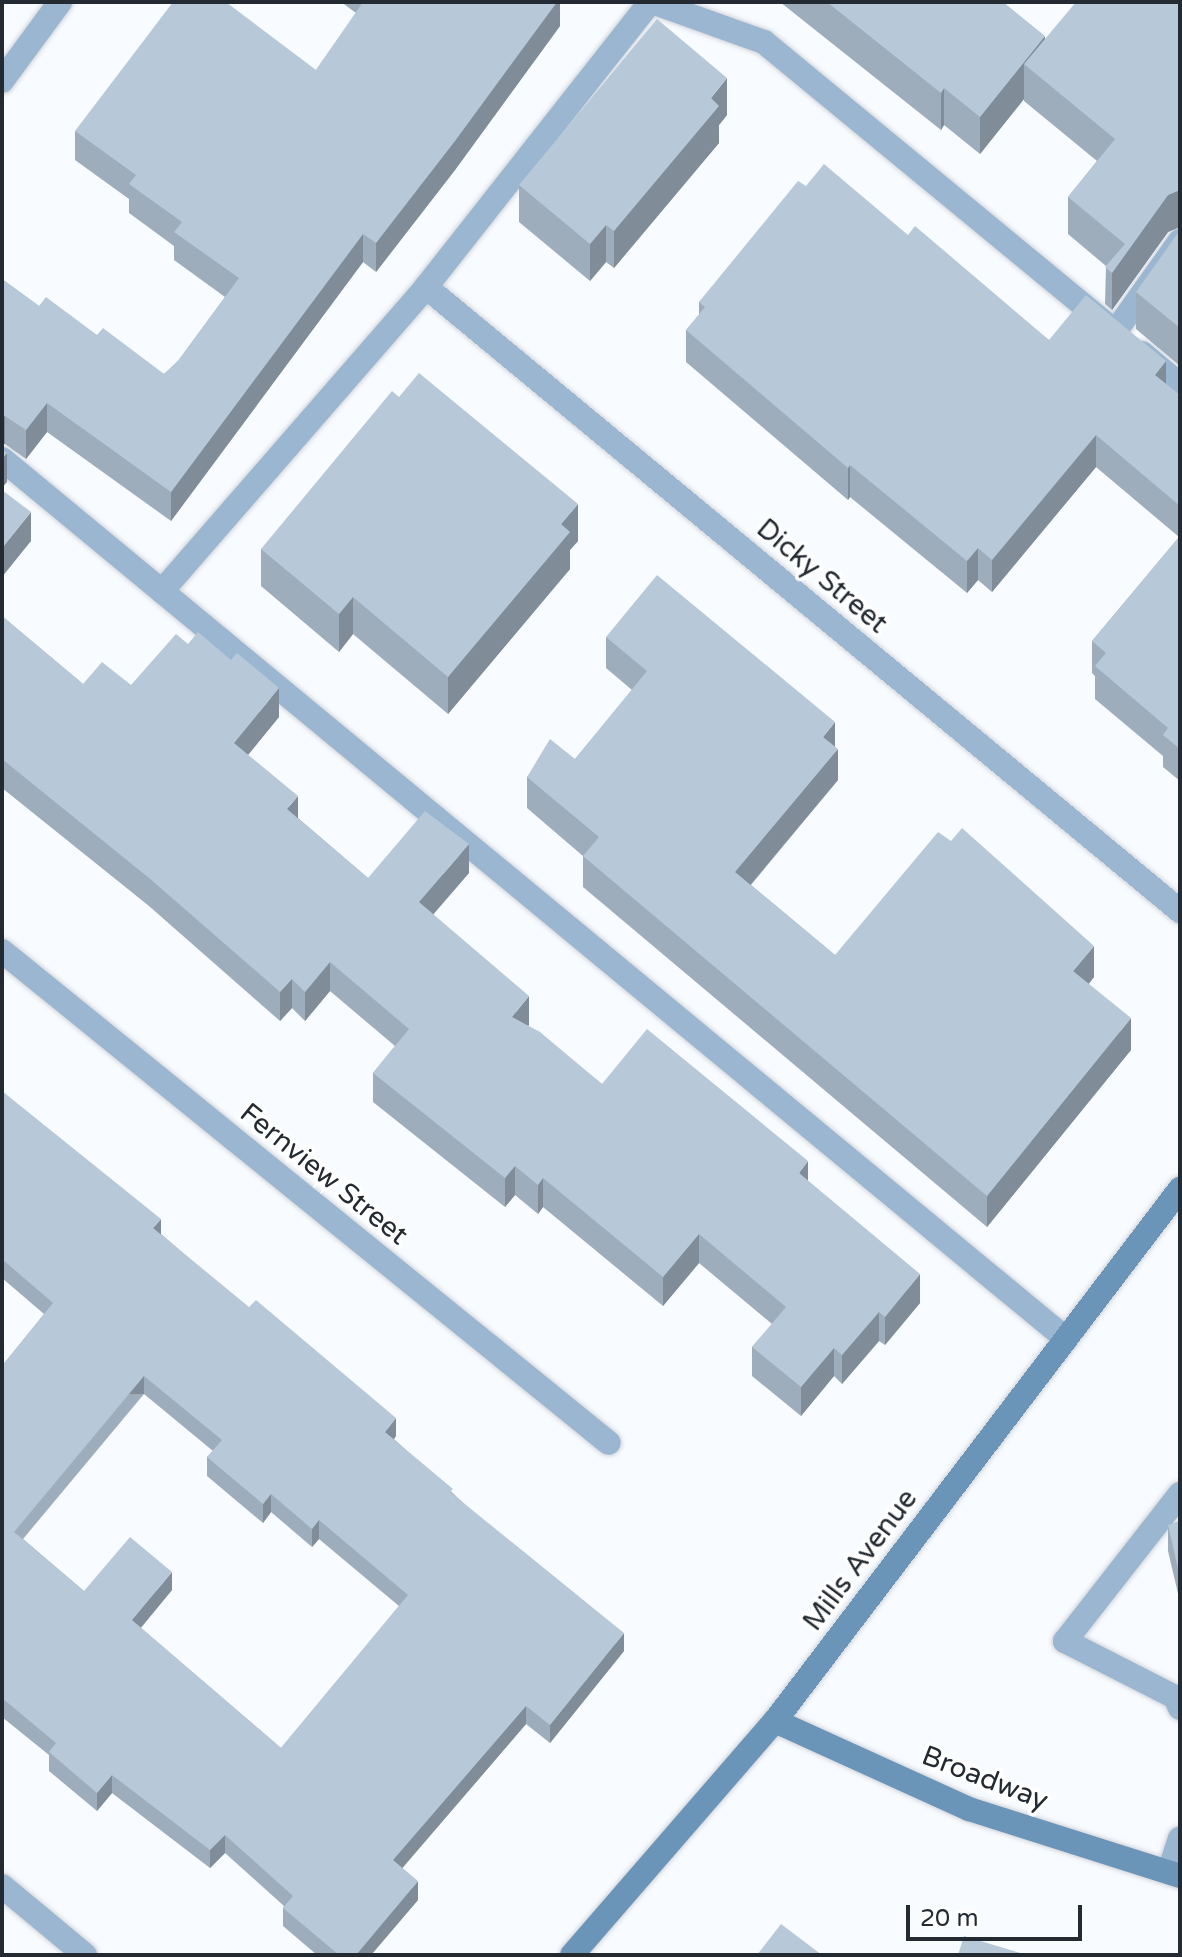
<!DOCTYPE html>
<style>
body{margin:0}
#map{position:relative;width:1182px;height:1957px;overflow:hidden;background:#f8fbff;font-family:"Varela Round",sans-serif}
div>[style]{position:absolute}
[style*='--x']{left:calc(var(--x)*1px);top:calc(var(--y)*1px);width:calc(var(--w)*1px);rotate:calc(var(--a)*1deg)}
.roads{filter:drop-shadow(0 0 2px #d2d5da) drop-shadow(0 0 2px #d2d5da)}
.lane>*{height:24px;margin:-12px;padding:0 12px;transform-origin:12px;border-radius:12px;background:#9ab6d0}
.street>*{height:24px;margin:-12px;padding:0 12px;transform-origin:12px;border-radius:12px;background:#9ab6d0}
.secondary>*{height:24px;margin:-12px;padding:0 12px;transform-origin:12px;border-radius:12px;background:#6b94b9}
.wall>*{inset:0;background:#9dadbb}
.shaded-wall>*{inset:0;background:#808d98;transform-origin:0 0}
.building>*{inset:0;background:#b7c9d9}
span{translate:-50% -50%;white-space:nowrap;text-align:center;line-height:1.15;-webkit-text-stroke:7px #fff;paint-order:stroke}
.street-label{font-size:28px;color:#232a31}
.frame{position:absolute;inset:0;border:4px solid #232a31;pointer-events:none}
.scale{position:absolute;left:906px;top:1905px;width:176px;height:36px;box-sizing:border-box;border:4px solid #232a31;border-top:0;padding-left:10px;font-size:24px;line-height:28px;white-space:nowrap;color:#232a31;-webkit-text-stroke:6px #fff;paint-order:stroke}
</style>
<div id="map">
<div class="roads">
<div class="lane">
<i style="--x:652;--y:2;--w:119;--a:19.7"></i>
<i style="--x:764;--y:42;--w:440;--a:39.5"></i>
<i style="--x:1115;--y:332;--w:112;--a:-54.5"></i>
<i style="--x:1142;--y:353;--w:50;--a:40.1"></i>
<i style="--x:2;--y:459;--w:1381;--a:39.59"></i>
<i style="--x:162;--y:591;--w:403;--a:-49"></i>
<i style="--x:426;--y:287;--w:362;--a:-51.8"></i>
<i style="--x:1180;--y:1494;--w:187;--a:128"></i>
<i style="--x:1065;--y:1641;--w:123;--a:27"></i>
<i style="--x:1175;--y:1697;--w:12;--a:66"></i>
<i style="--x:1169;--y:1872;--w:35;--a:-72"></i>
</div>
<div class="street">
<i style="--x:2;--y:81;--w:98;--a:-53.7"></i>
<i style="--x:426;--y:287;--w:979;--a:39.61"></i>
<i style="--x:2;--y:951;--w:781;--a:39.03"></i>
<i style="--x:2;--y:1886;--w:108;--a:39.7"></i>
</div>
<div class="secondary">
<i style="--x:775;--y:1721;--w:213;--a:24.4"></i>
<i style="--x:969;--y:1809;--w:221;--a:17.6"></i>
<i style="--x:572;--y:1955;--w:310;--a:-49.1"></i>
<i style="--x:775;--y:1721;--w:669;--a:-52.72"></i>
</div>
</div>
<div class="wall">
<i style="clip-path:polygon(341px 2px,560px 2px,560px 26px,455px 170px,376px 272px,363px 262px,171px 521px,47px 432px,26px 459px,5px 444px,2px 445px,2px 279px,39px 306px,97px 335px,164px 374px,178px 361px,225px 297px,174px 260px,174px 246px,129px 213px,129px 199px,75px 160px,75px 131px,316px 70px,356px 13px)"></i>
<i style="clip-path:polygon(780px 2px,1003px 2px,1045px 39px,1180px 2px,1180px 227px,1168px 232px,1112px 310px,1105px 304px,1106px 266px,1068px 234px,1068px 197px,1097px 161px,1024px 101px,1024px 99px,980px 154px,944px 125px,941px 130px)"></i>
<i style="clip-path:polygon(727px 115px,719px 125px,719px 143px,614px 268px,606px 262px,590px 281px,519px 222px,519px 185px)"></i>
<i style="clip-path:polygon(806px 186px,908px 235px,1049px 340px,1166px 384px,1180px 395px,1180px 781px,1163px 767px,1163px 756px,1095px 699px,1095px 676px,1092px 673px,1092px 641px,1179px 537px,1096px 467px,992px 592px,978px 580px,967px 593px,850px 497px,848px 500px,686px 362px,686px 330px,699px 315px,699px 302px)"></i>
<i style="clip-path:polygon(1180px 230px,1180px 366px,1136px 329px,1136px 292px)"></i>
<i style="clip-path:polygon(578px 541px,570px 550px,570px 569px,448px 714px,353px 634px,339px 652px,261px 586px,261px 549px)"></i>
<i style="clip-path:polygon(2px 616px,83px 684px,131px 685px,279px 717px,248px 755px,298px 818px,368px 878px,469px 873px,433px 914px,528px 1026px,602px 1084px,808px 1181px,920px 1303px,885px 1345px,879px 1341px,842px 1384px,834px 1376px,801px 1416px,752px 1376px,752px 1347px,772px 1324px,699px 1263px,663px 1306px,543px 1207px,538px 1214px,515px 1195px,505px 1207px,373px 1102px,373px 1073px,395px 1046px,330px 991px,305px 1021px,292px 1008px,280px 1021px,149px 906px,2px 788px)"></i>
<i style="clip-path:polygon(606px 637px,835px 746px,838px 780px,751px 885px,835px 955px,1094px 977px,1089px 984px,1131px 1050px,987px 1227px,583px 887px,583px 856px,527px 808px,527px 777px,575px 759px,632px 690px,606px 668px)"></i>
<i style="clip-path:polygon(evenodd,2px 1091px,161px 1234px,396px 1436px,394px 1439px,624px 1651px,550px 1743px,526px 1724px,402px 1868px,418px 1900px,371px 1955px,317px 1955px,283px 1926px,283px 1908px,284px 1906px,225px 1853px,210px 1868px,112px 1793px,97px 1811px,49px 1771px,49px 1755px,2px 1717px,2px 1366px,44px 1314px,2px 1278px,2px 1091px,144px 1394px,213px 1451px,207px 1457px,207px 1476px,263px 1523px,271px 1512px,312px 1547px,319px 1539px,399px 1606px,281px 1748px,141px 1628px,172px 1590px,84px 1591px,23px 1539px,144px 1394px)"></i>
<i style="clip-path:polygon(1180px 1521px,1180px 1602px,1168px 1551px,1168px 1525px)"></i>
</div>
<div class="shaded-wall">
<i style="clip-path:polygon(557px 2px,560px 2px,560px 26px,455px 170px,376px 272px,376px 243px)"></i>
<i style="clip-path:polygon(1045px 36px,1045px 73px,1024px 64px,1024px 99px,980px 154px,980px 117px)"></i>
<i style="clip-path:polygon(727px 78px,727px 115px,719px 125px,719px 143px,614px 268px,614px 231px,711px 98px)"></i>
<i style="clip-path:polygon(944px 88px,944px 125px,941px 130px,941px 93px)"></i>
<i style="clip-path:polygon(1180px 190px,1180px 227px,1168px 232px,1112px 310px,1112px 273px,1168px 195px)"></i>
<i style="clip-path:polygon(606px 225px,606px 262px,590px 281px,590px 244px)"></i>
<i style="clip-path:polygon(363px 234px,363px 262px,171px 521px,171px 492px)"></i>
<i style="clip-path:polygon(1166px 361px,1166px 393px,1155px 375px)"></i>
<i style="clip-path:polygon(47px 403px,47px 432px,26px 459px,26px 430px)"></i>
<i style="left:5px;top:416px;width:28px;height:3px;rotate:90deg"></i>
<i style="clip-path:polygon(1096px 435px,1096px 467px,992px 592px,992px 560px)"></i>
<i style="clip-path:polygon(7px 453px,7px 482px,2px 488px,2px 459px)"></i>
<i style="clip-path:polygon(850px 465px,850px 497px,848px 500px,848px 468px)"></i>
<i style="clip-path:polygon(578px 504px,578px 541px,570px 550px,570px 569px,448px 714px,448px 677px,561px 524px)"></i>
<i style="clip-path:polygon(31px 512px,31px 541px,2px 577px,2px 548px)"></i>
<i style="clip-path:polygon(978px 548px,978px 580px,967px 593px,967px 561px)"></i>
<i style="clip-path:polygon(353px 597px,353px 634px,339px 652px,339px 614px)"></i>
<i style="clip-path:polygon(279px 688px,279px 717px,234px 772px,234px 743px)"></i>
<i style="clip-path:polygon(835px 722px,835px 752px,838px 749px,838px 780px,735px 903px,735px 872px,823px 737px)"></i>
<i style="clip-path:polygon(298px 796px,298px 825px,287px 809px)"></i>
<i style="clip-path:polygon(469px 844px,469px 873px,419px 931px,419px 902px)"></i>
<i style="clip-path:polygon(1094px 946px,1094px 977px,1073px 1002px,1073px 971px)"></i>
<i style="clip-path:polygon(330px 962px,330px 991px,305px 1021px,305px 992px)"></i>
<i style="clip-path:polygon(292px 979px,292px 1008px,280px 1021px,280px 992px)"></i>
<i style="clip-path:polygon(529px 996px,529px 1025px,512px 1046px,512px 1017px)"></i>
<i style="clip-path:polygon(1131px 1018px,1131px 1050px,987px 1227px,987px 1196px)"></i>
<i style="clip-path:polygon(808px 1161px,808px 1190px,799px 1173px)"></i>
<i style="clip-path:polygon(515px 1166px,515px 1195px,505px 1207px,505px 1178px)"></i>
<i style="clip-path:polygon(543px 1178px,543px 1207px,538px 1214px,538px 1185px)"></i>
<i style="clip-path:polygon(161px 1219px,161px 1237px,153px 1228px)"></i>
<i style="clip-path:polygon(699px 1234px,699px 1263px,663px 1306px,663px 1277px)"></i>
<i style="clip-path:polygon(920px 1274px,920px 1303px,885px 1345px,885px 1317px)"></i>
<i style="clip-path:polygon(879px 1312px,879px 1341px,842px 1384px,842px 1355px)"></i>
<i style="clip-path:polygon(834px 1348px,834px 1376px,801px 1416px,801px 1387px)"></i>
<i style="left:144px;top:1376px;width:18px;height:203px;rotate:90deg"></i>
<i style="clip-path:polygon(396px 1418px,396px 1436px,385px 1450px,385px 1432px)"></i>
<i style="clip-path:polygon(271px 1494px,271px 1512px,263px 1523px,263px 1504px)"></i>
<i style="clip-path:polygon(319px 1520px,319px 1539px,312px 1547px,312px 1529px)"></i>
<i style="clip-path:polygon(172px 1572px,172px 1590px,132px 1638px,132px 1620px)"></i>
<i style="clip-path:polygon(624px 1633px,624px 1651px,550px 1743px,550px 1725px)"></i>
<i style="clip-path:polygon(526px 1706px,526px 1724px,393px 1879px,393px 1860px)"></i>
<i style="clip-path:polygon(112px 1775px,112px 1793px,97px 1811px,97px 1793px)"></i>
<i style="clip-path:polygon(225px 1835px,225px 1853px,210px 1868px,210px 1850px)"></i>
<i style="clip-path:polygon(418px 1881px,418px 1900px,371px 1955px,356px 1955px)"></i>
</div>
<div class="building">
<i style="clip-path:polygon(173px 2px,226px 2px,316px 70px,363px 2px,557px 2px,455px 141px,376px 243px,363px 234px,171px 492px,47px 403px,26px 430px,5px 416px,2px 417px,2px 279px,39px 306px,46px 297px,97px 335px,103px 328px,164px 374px,178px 361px,239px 278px,174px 232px,182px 222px,129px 184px,136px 175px,75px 131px)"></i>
<i style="clip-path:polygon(827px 2px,1003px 2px,1045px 36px,980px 117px,944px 88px,941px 93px)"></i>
<i style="clip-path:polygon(1076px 2px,1180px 2px,1180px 190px,1168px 195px,1112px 273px,1105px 267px,1125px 244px,1068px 197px,1115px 139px,1024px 64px)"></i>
<i style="clip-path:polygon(657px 19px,727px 78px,711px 98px,719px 106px,614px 231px,606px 225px,590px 244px,519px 185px)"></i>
<i style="clip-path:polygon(824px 164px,908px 235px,915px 226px,1049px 340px,1086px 295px,1166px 361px,1155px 375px,1180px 395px,1180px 506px,1096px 435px,992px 560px,978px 548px,967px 561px,850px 465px,848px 468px,686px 330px,705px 307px,699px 302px,798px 181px,806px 186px)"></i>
<i style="clip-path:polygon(1180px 230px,1180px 328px,1136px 292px)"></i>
<i style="clip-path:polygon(419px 373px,578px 504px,561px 524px,570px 532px,448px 677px,353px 597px,339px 614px,261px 549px,392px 391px,399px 397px)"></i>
<i style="clip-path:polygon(2px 449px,7px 453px,2px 459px)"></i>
<i style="clip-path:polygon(2px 490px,31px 512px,2px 548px)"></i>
<i style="clip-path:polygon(1180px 536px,1180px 749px,1163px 735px,1168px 728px,1095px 666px,1106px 653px,1092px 641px)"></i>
<i style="clip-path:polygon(657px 575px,835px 722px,823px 737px,838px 749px,735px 872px,835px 955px,938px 832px,951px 841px,962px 828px,1094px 946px,1073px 971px,1131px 1018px,987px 1196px,583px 856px,599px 837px,527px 777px,550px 739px,575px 759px,647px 671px,606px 637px)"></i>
<i style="clip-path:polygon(2px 616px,83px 684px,102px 662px,131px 685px,176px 634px,188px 644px,198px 632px,231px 660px,237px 653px,279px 688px,234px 743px,298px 796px,287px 809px,368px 878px,425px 811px,469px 844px,419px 902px,529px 996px,512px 1017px,540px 1032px,602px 1084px,647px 1029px,808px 1161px,799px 1173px,920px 1274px,885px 1317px,879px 1312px,842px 1355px,834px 1348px,801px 1387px,752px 1347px,786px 1307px,699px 1234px,663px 1277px,543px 1178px,538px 1185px,515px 1166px,505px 1178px,373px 1073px,409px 1029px,330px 962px,305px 992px,292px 979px,280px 992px,149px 878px,2px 759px)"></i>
<i style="clip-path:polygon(evenodd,2px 1091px,161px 1219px,153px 1228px,249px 1307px,256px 1300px,396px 1418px,385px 1432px,453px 1489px,450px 1492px,624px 1633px,550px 1725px,526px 1706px,393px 1860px,418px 1881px,356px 1955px,339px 1955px,283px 1908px,293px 1896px,225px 1835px,210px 1850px,112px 1775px,97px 1793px,49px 1752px,56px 1743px,2px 1698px,2px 1366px,53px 1303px,2px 1259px,2px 1091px,144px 1376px,222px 1440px,207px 1457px,263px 1504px,271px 1494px,312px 1529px,319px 1520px,408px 1595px,281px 1748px,132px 1620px,172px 1572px,130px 1537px,84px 1591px,14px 1532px,144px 1376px)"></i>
<i style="clip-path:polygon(1180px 1521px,1180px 1577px,1168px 1525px)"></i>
<i style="clip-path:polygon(781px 1924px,822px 1955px,757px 1955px)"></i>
<i style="clip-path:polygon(964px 1936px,1027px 1955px,958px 1955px)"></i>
</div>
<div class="street-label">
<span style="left:822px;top:576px;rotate:40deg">Dicky Street</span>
<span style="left:324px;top:1174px;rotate:39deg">Fernview Street</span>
<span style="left:860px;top:1560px;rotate:-53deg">Mills Avenue</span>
<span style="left:985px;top:1778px;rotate:21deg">Broadway</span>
</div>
<div class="frame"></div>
<div class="scale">20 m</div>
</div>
